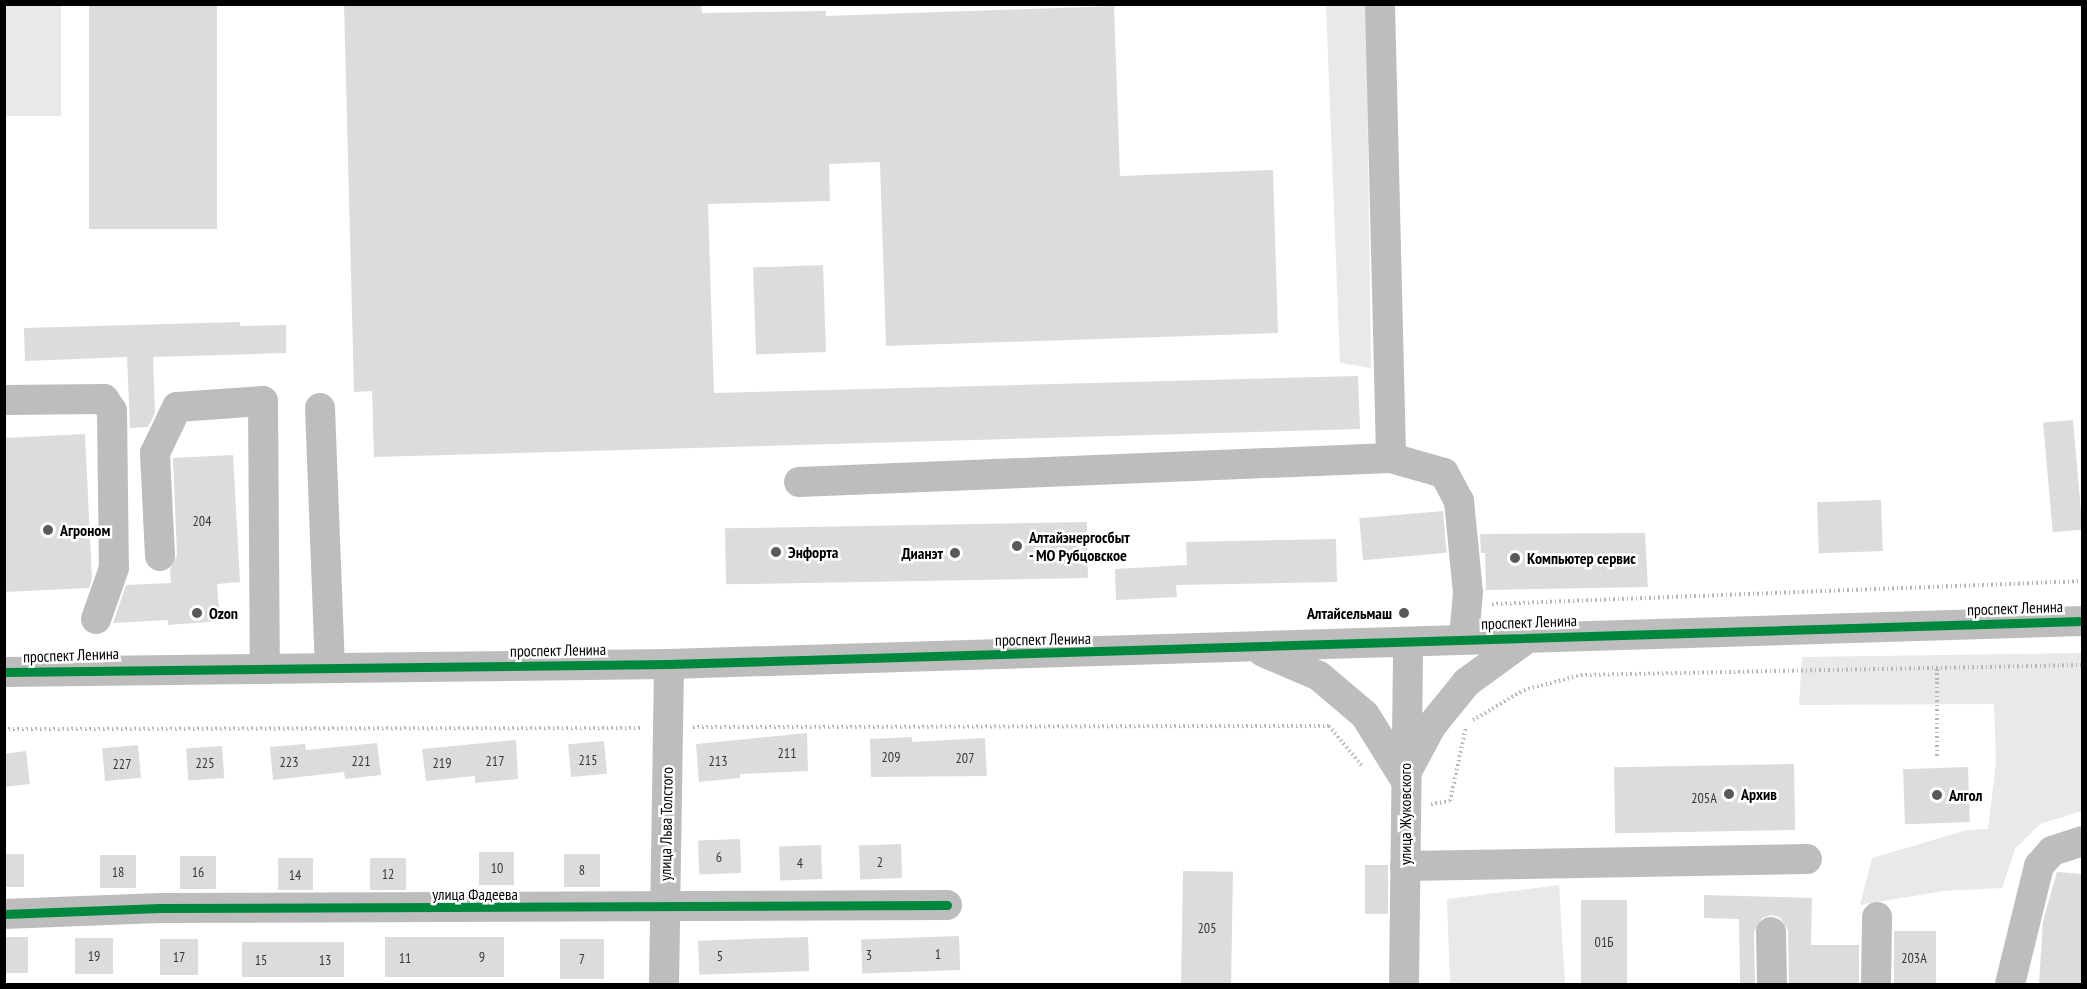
<!DOCTYPE html>
<meta charset="utf-8">
<style>
body{margin:0}
#map{position:relative;width:2087px;height:989px;overflow:hidden;background:#fff;font-family:"PT Sans Narrow",sans-serif}
div>[style]{position:absolute}
[style*='--x']{left:calc(var(--x)*1px);top:calc(var(--y)*1px);width:calc(var(--w)*1px);rotate:calc(var(--a)*1deg)}
.green>*{inset:0;background:#e9e9e9;transform-origin:0 0}
.building>*{inset:0;background:#dcdcdc;transform-origin:0 0}
.path>*{height:4px;margin-top:-2px;transform-origin:0;background:repeating-linear-gradient(90deg,#b8b8b8 0 1.5px,transparent 0 4.5px)}
.minor>*{height:30px;margin:-15px;padding:0 15px;transform-origin:15px;border-radius:15px;background:#bdbdbd}
.cycleway>*{height:9px;margin:-4.5px;padding:0 4.5px;transform-origin:4.5px;border-radius:4.5px;background:#00873e}
.dots>*{width:16px;height:16px;translate:-50% -50%;box-sizing:border-box;border:3px solid #fff;border-radius:50%}
span{translate:-50% -50%;white-space:nowrap;text-align:center;line-height:1.15;-webkit-text-stroke:5px #fff;paint-order:stroke}
.number-label{font-size:14px;color:#373737}
.number-label span{-webkit-text-stroke-width:0}
.poi-label{font-size:16px;color:#000;font-weight:700}
.left{translate:0 -50%;text-align:left}
.right{translate:-100% -50%;text-align:right}
.street-label{font-size:16px;color:#000}
.frame{position:absolute;inset:0;border:6px solid #000;pointer-events:none}
</style>
<div id="map">
<div class="green">
<i style="left:4px;top:5px;width:57px;height:111px"></i>
<i style="clip-path:polygon(1326px 5px,1366px 5px,1371px 368px,1340px 363px)"></i>
<i style="clip-path:polygon(2082px 653px,2082px 811px,2040px 824px,2015px 849px,2002px 888px,1944px 891px,1860px 905px,1872px 858px,1967px 830px,1988px 829px,1996px 763px,1994px 704px,1799px 705px,1802px 657px)"></i>
<i style="clip-path:polygon(1559px 885px,1565px 984px,1450px 984px,1447px 899px)"></i>
</div>
<div class="building">
<i style="left:89px;top:4px;width:128px;height:225px"></i>
<i style="clip-path:polygon(344px 4px,701px 4px,702px 13px,826px 11px,826px 16px,1114px 6px,1120px 176px,1273px 170px,1278px 333px,886px 346px,880px 162px,829px 164px,830px 201px,708px 204px,714px 393px,1358px 376px,1360px 429px,374px 457px,372px 391px,354px 392px)"></i>
<i style="left:823px;top:265px;width:87px;height:70px;rotate:88deg"></i>
<i style="clip-path:polygon(240px 322px,240px 326px,286px 325px,286px 353px,153px 357px,155px 413px,148px 427px,130px 428px,127px 357px,25px 361px,24px 328px)"></i>
<i style="left:2073px;top:420px;width:110px;height:30px;rotate:85deg"></i>
<i style="clip-path:polygon(85px 434px,92px 579px,89px 588px,4px 592px,4px 438px)"></i>
<i style="clip-path:polygon(233px 455px,240px 582px,217px 584px,220px 621px,168px 625px,168px 620px,113px 623px,126px 585px,171px 583px,170px 570px,177px 555px,173px 458px)"></i>
<i style="left:1881px;top:500px;width:51px;height:64px;rotate:88deg"></i>
<i style="left:1443px;top:511px;width:42px;height:84px;rotate:85deg"></i>
<i style="left:1087px;top:522px;width:56px;height:362px;rotate:89deg"></i>
<i style="clip-path:polygon(1645px 533px,1648px 587px,1486px 590px,1485px 553px,1481px 553px,1480px 534px)"></i>
<i style="clip-path:polygon(1336px 539px,1337px 582px,1176px 585px,1177px 597px,1116px 600px,1115px 569px,1187px 565px,1186px 542px)"></i>
<i style="clip-path:polygon(807px 733px,808px 771px,740px 774px,740px 778px,699px 782px,696px 744px)"></i>
<i style="clip-path:polygon(912px 737px,912px 742px,985px 738px,987px 776px,871px 777px,870px 739px)"></i>
<i style="clip-path:polygon(516px 740px,518px 779px,475px 783px,475px 776px,426px 781px,422px 749px)"></i>
<i style="left:604px;top:741px;width:33px;height:36px;rotate:85deg"></i>
<i style="clip-path:polygon(377px 743px,381px 775px,345px 779px,344px 772px,273px 780px,270px 747px,305px 744px,306px 750px)"></i>
<i style="left:138px;top:745px;width:33px;height:36px;rotate:85deg"></i>
<i style="left:222px;top:746px;width:32px;height:36px;rotate:86deg"></i>
<i style="clip-path:polygon(26px 751px,30px 784px,4px 787px,4px 754px)"></i>
<i style="left:1794px;top:764px;width:66px;height:180px;rotate:89deg"></i>
<i style="left:1968px;top:767px;width:55px;height:65px;rotate:88deg"></i>
<i style="left:740px;top:839px;width:34px;height:42px;rotate:88deg"></i>
<i style="left:901px;top:844px;width:34px;height:42px;rotate:88deg"></i>
<i style="left:821px;top:845px;width:34px;height:42px;rotate:88deg"></i>
<i style="left:479px;top:852px;width:35px;height:33px"></i>
<i style="left:4px;top:854px;width:20px;height:33px"></i>
<i style="left:564px;top:854px;width:36px;height:33px"></i>
<i style="left:100px;top:855px;width:36px;height:33px"></i>
<i style="left:180px;top:856px;width:36px;height:33px"></i>
<i style="left:278px;top:858px;width:35px;height:32px"></i>
<i style="left:370px;top:858px;width:36px;height:32px"></i>
<i style="left:1388px;top:865px;width:49px;height:23px;rotate:90deg"></i>
<i style="left:1183px;top:871px;width:50px;height:113px;rotate:1deg"></i>
<i style="clip-path:polygon(2057px 872px,2082px 874px,2082px 984px,2039px 984px,2043px 921px)"></i>
<i style="clip-path:polygon(1704px 895px,1812px 898px,1811px 945px,1859px 945px,1859px 984px,1789px 984px,1788px 931px,1780px 917px,1771px 915px,1762px 918px,1754px 932px,1755px 984px,1740px 984px,1739px 919px,1704px 918px)"></i>
<i style="left:1581px;top:900px;width:46px;height:84px"></i>
<i style="left:1894px;top:931px;width:42px;height:53px"></i>
<i style="left:959px;top:936px;width:34px;height:98px;rotate:88deg"></i>
<i style="left:4px;top:937px;width:24px;height:36px"></i>
<i style="left:504px;top:937px;width:40px;height:119px;rotate:90deg"></i>
<i style="left:808px;top:937px;width:34px;height:110px;rotate:88deg"></i>
<i style="left:75px;top:938px;width:38px;height:36px"></i>
<i style="left:160px;top:939px;width:38px;height:36px"></i>
<i style="left:560px;top:939px;width:44px;height:40px"></i>
<i style="left:242px;top:942px;width:102px;height:35px"></i>
</div>
<div class="path">
<i style="--x:1492;--y:604;--w:590;--a:-2.23"></i>
<i style="--x:1473;--y:720;--w:59;--a:-30.5"></i>
<i style="--x:1524;--y:690;--w:59;--a:-14.7"></i>
<i style="--x:1581;--y:675;--w:501;--a:-1.14"></i>
<i style="--x:693;--y:727;--w:636;--a:-0.09"></i>
<i style="--x:1329;--y:726;--w:53;--a:50.3"></i>
<i style="--x:4;--y:729;--w:637;--a:-0.09"></i>
<i style="--x:1937;--y:756;--w:88;--a:-90"></i>
<i style="--x:1431;--y:804;--w:19;--a:-9"></i>
<i style="--x:1450;--y:801;--w:76;--a:-77.8"></i>
</div>
<div class="minor">
<i style="--x:1380;--y:4;--w:454;--a:88.6"></i>
<i style="--x:4;--y:400;--w:100;--a:-0.6"></i>
<i style="--x:104;--y:399;--w:14;--a:56"></i>
<i style="--x:112;--y:411;--w:157;--a:89.3"></i>
<i style="--x:114;--y:568;--w:54;--a:109.4"></i>
<i style="--x:320;--y:408;--w:260;--a:87.8"></i>
<i style="--x:799;--y:482;--w:592;--a:-2.32"></i>
<i style="--x:1391;--y:458;--w:55;--a:15.8"></i>
<i style="--x:1444;--y:473;--w:32;--a:62"></i>
<i style="--x:1459;--y:501;--w:91;--a:84.4"></i>
<i style="--x:1468;--y:592;--w:47;--a:94.9"></i>
<i style="--x:160;--y:556;--w:103;--a:-92.8"></i>
<i style="--x:155;--y:453;--w:51;--a:-64.4"></i>
<i style="--x:177;--y:407;--w:86;--a:-4"></i>
<i style="--x:263;--y:401;--w:268;--a:89.6"></i>
<i style="--x:1263;--y:652;--w:61;--a:23.2"></i>
<i style="--x:1319;--y:676;--w:60;--a:40.3"></i>
<i style="--x:1365;--y:715;--w:74;--a:58.2"></i>
<i style="--x:4;--y:672;--w:665;--a:-0.69"></i>
<i style="--x:669;--y:664;--w:1414;--a:-1.74"></i>
<i style="--x:1406;--y:773;--w:55;--a:-61.6"></i>
<i style="--x:1432;--y:725;--w:55;--a:-50.9"></i>
<i style="--x:1467;--y:682;--w:77;--a:-36"></i>
<i style="--x:1405;--y:866;--w:402;--a:-1"></i>
<i style="--x:4;--y:914;--w:156;--a:-2.2"></i>
<i style="--x:160;--y:908;--w:787;--a:-0.22"></i>
<i style="--x:1771;--y:932;--w:52;--a:88.9"></i>
<i style="--x:664;--y:984;--w:320;--a:-89.1"></i>
<i style="--x:1404;--y:984;--w:341;--a:-89.3"></i>
<i style="--x:1876;--y:984;--w:67;--a:-89.1"></i>
<i style="--x:2010;--y:984;--w:122;--a:-76.2"></i>
<i style="--x:2039;--y:866;--w:20;--a:-49"></i>
<i style="--x:2052;--y:851;--w:32;--a:-18"></i>
</div>
<div class="cycleway">
<i style="--x:4;--y:672;--w:665;--a:-0.69"></i>
<i style="--x:669;--y:664;--w:1414;--a:-1.74"></i>
<i style="--x:4;--y:914;--w:156;--a:-2.2"></i>
<i style="--x:160;--y:908;--w:787;--a:-0.22"></i>
</div>
<div class="dots">
<i style="left:48px;top:530px;background:#595959"></i>
<i style="left:1017px;top:546px;background:#595959"></i>
<i style="left:776px;top:552px;background:#595959"></i>
<i style="left:955px;top:553px;background:#595959"></i>
<i style="left:1515px;top:558px;background:#595959"></i>
<i style="left:197px;top:613px;background:#595959"></i>
<i style="left:1404px;top:613px;background:#595959"></i>
<i style="left:1729px;top:794px;background:#595959"></i>
<i style="left:1937px;top:795px;background:#595959"></i>
</div>
<div class="number-label">
<span style="left:202px;top:521px">204</span>
<span style="left:787px;top:753px">211</span>
<span style="left:891px;top:757px">209</span>
<span style="left:965px;top:758px">207</span>
<span style="left:588px;top:760px">215</span>
<span style="left:361px;top:761px">221</span>
<span style="left:495px;top:761px">217</span>
<span style="left:718px;top:761px">213</span>
<span style="left:289px;top:762px">223</span>
<span style="left:205px;top:763px">225</span>
<span style="left:442px;top:763px">219</span>
<span style="left:122px;top:764px">227</span>
<span style="left:1704px;top:798px">205А</span>
<span style="left:719px;top:857px">6</span>
<span style="left:880px;top:862px">2</span>
<span style="left:800px;top:863px">4</span>
<span style="left:497px;top:868px">10</span>
<span style="left:582px;top:870px">8</span>
<span style="left:118px;top:872px">18</span>
<span style="left:198px;top:872px">16</span>
<span style="left:388px;top:874px">12</span>
<span style="left:295px;top:875px">14</span>
<span style="left:1207px;top:928px">205</span>
<span style="left:1604px;top:942px">01Б</span>
<span style="left:938px;top:954px">1</span>
<span style="left:869px;top:955px">3</span>
<span style="left:94px;top:956px">19</span>
<span style="left:720px;top:956px">5</span>
<span style="left:179px;top:957px">17</span>
<span style="left:482px;top:957px">9</span>
<span style="left:405px;top:958px">11</span>
<span style="left:1914px;top:958px">203А</span>
<span style="left:582px;top:959px">7</span>
<span style="left:261px;top:960px">15</span>
<span style="left:325px;top:960px">13</span>
</div>
<div class="poi-label">
<span class="left" style="left:60px;top:530px">Агроном</span>
<span class="left" style="left:1029px;top:546px">Алтайэнергосбыт<br>- МО Рубцовское</span>
<span class="left" style="left:788px;top:552px">Энфорта</span>
<span class="right" style="left:943px;top:553px">Дианэт</span>
<span class="left" style="left:1527px;top:558px">Компьютер сервис</span>
<span class="left" style="left:209px;top:613px">Ozon</span>
<span class="right" style="left:1392px;top:613px">Алтайсельмаш</span>
<span class="left" style="left:1741px;top:794px">Архив</span>
<span class="left" style="left:1949px;top:795px">Алгол</span>
</div>
<div class="street-label">
<span style="left:2015px;top:608px;rotate:-2deg">проспект Ленина</span>
<span style="left:1529px;top:622px;rotate:-2deg">проспект Ленина</span>
<span style="left:1043px;top:639px;rotate:-1deg">проспект Ленина</span>
<span style="left:558px;top:650px;rotate:-1deg">проспект Ленина</span>
<span style="left:71px;top:655px;rotate:-2deg">проспект Ленина</span>
<span style="left:1405px;top:814px;rotate:-90deg">улица Жуковского</span>
<span style="left:666px;top:824px;rotate:-89deg">улица Льва Толстого</span>
<span style="left:475px;top:894px">улица Фадеева</span>
</div>
<div class="frame"></div>
</div>
